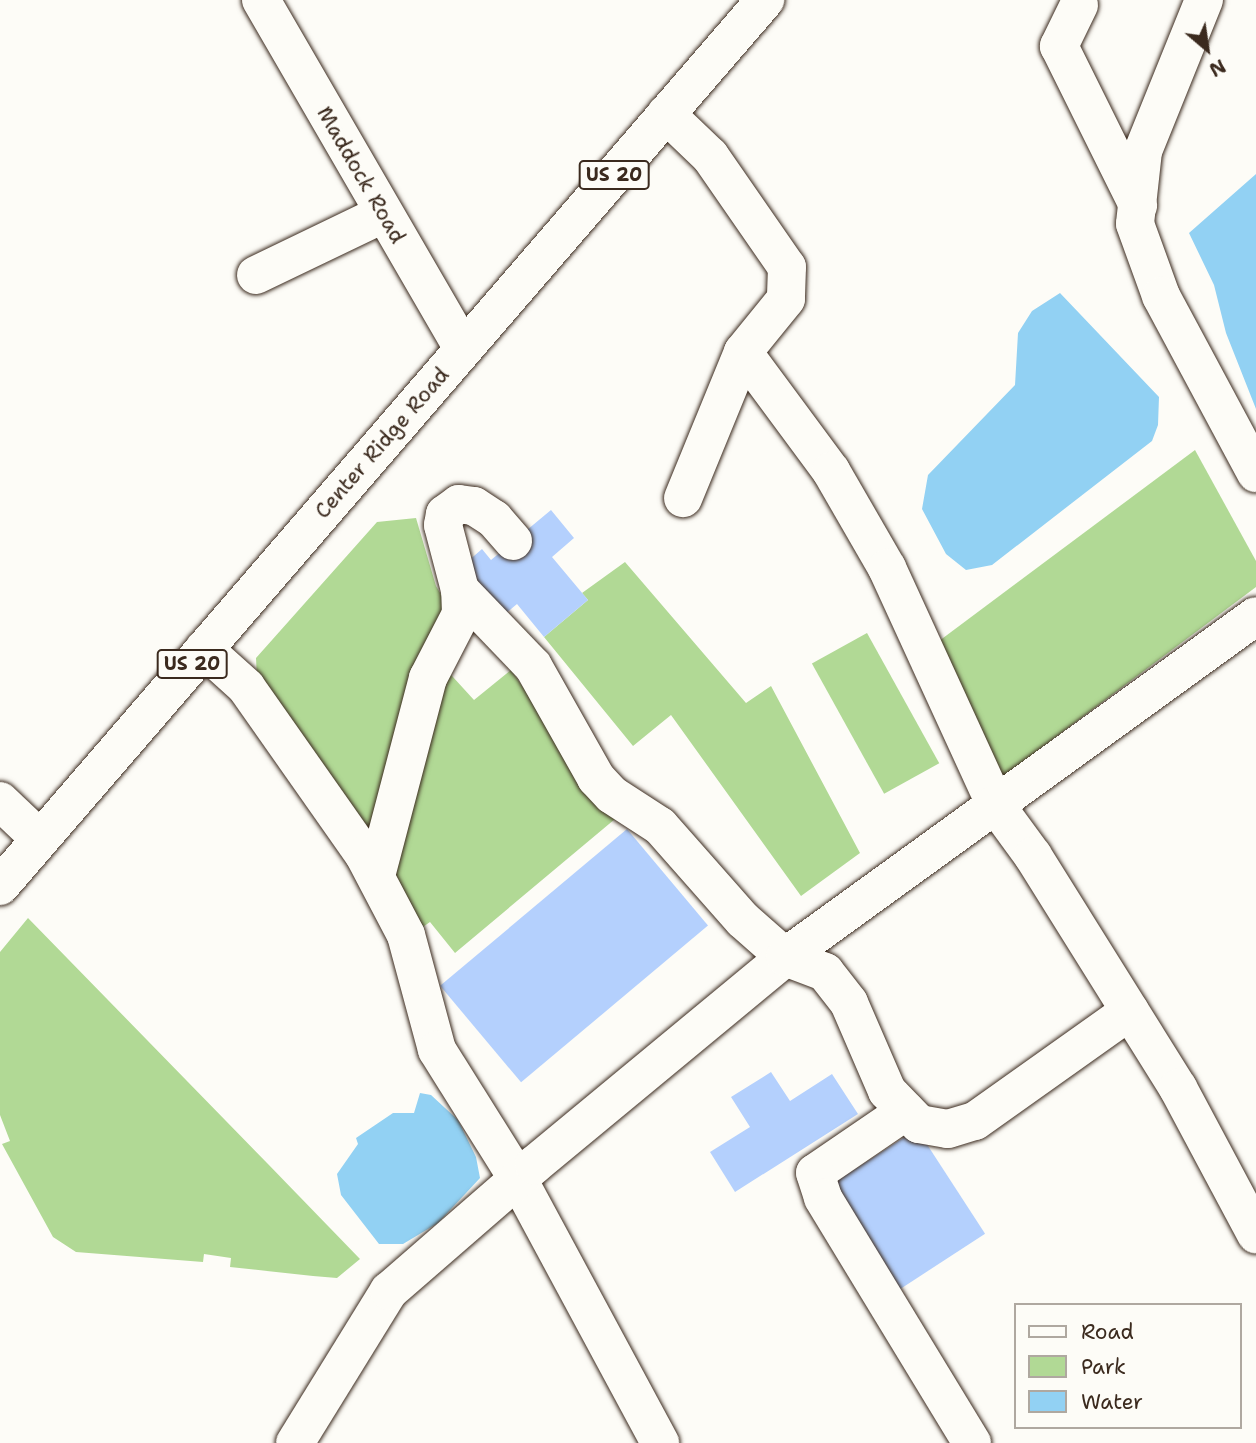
<!DOCTYPE html>
<style>
body{margin:0}
#map{position:relative;width:1256px;height:1443px;overflow:hidden;background:#fdfcf7;font-family:"Shantell Sans",sans-serif}
div>[style]{position:absolute}
[style*='--x']{left:calc(var(--x)*1px);top:calc(var(--y)*1px);width:calc(var(--w)*1px);rotate:calc(var(--a)*1deg)}
.green>*{inset:0;background:#b1d995;transform-origin:0 0}
.water>*{inset:0;background:#92d1f3}
.building>*{inset:0;background:#b4d0fd;transform-origin:0 0}
.roads{filter:drop-shadow(0 0 2px #3b2a1e) drop-shadow(0 0 2px #3b2a1e)}
.minor>*{height:38px;margin:-19px;padding:0 19px;transform-origin:19px;border-radius:19px;background:#fdfcf7}
.major>*{height:38px;margin:-19px;padding:0 19px;transform-origin:19px;border-radius:19px;background:#fdfcf7}
span{translate:-50% -50%;white-space:nowrap;text-align:center;line-height:1.15;-webkit-text-stroke:5px #fdfcf7;paint-order:stroke}
.shield-label span{padding:2px 5px;background:#fdfcf7;border:2px solid;border-radius:5px;-webkit-text-stroke-width:0}
.shield-label{font-size:19px;color:#3b2a1e;font-weight:700}
.street-label{font-size:21px;color:#3b2a1e}
.legend{position:absolute;left:1014px;top:1303px;width:228px;height:126px;box-sizing:border-box;background:#fdfcf7;border:2px solid #afa8a0;margin:0;padding:9px 12px;list-style:none;font-size:21px;color:#3b2a1e}
.legend li{display:flex;align-items:center;gap:14px;height:35px}
.legend b{width:35px;border:2px solid #afa8a0}
.north{position:absolute;left:1172px;top:14px;width:70px;height:70px;-webkit-text-stroke:5px #fdfcf7;paint-order:stroke;rotate:151deg;font-size:19px;font-weight:700;line-height:28px;text-align:center;color:#3b2a1e}
.north::after{content:'';display:block;margin:auto;width:24px;height:32px;background:#3b2a1e;clip-path:polygon(50% 0,100% 100%,50% 72%,0 100%)}
</style>
<div id="map">
<div class="green">
<i style="clip-path:polygon(1195px 450px,1256px 561px,1256px 587px,997px 781px,935px 644px)"></i>
<i style="clip-path:polygon(416px 518px,436px 586px,453px 615px,376px 844px,257px 679px,256px 658px,377px 522px)"></i>
<i style="clip-path:polygon(625px 562px,746px 703px,771px 686px,860px 853px,801px 896px,671px 715px,633px 746px,544px 637px,588px 600px,582px 593px)"></i>
<i style="left:867px;top:633px;width:149px;height:63px;rotate:61deg"></i>
<i style="clip-path:polygon(442px 665px,474px 700px,511px 670px,615px 819px,455px 953px,430px 922px,417px 931px,386px 875px)"></i>
<i style="clip-path:polygon(28px 918px,267px 1163px,360px 1259px,337px 1278px,313px 1276px,230px 1267px,231px 1258px,204px 1254px,203px 1262px,76px 1252px,53px 1237px,2px 1144px,10px 1141px,0 1115px,0 952px)"></i>
</div>
<div class="water">
<i style="clip-path:polygon(1256px 174px,1256px 409px,1226px 333px,1214px 285px,1189px 233px)"></i>
<i style="clip-path:polygon(1060px 293px,1159px 397px,1158px 425px,1152px 441px,992px 565px,966px 570px,946px 554px,922px 509px,928px 475px,1015px 385px,1018px 333px,1032px 311px)"></i>
<i style="clip-path:polygon(420px 1093px,431px 1095px,458px 1120px,476px 1157px,480px 1178px,438px 1223px,403px 1244px,379px 1244px,341px 1195px,337px 1174px,358px 1144px,356px 1138px,393px 1113px,414px 1113px)"></i>
</div>
<div class="building">
<i style="clip-path:polygon(551px 510px,574px 538px,552px 557px,588px 600px,544px 637px,517px 604px,500px 618px,459px 569px,482px 549px,491px 560px)"></i>
<i style="left:627px;top:829px;width:126px;height:244px;rotate:50deg"></i>
<i style="clip-path:polygon(771px 1072px,790px 1101px,832px 1074px,858px 1114px,735px 1192px,710px 1152px,750px 1127px,731px 1097px)"></i>
<i style="left:917px;top:1129px;width:125px;height:102px;rotate:57deg"></i>
</div>
<div class="roads">
<div class="minor">
<i style="--x:261;--y:0;--w:403;--a:59.9"></i>
<i style="--x:1204;--y:0;--w:163;--a:112"></i>
<i style="--x:1143;--y:151;--w:73;--a:96.3"></i>
<i style="--x:1135;--y:224;--w:77;--a:70.1"></i>
<i style="--x:1161;--y:296;--w:201;--a:61.8"></i>
<i style="--x:1079;--y:5;--w:46;--a:116"></i>
<i style="--x:1059;--y:46;--w:178;--a:63.6"></i>
<i style="--x:666;--y:114;--w:61;--a:43.7"></i>
<i style="--x:710;--y:156;--w:135;--a:55.3"></i>
<i style="--x:787;--y:267;--w:32;--a:92"></i>
<i style="--x:786;--y:299;--w:68;--a:129.1"></i>
<i style="--x:743;--y:352;--w:158;--a:112.3"></i>
<i style="--x:256;--y:275;--w:141;--a:-25.7"></i>
<i style="--x:743;--y:352;--w:148;--a:53.5"></i>
<i style="--x:831;--y:471;--w:112;--a:60"></i>
<i style="--x:887;--y:568;--w:260;--a:65.4"></i>
<i style="--x:995;--y:804;--w:64;--a:53.8"></i>
<i style="--x:1033;--y:856;--w:274;--a:58"></i>
<i style="--x:1178;--y:1088;--w:166;--a:61.9"></i>
<i style="--x:460;--y:590;--w:105;--a:46.2"></i>
<i style="--x:533;--y:666;--w:129;--a:60.6"></i>
<i style="--x:596;--y:778;--w:23;--a:47"></i>
<i style="--x:612;--y:795;--w:57;--a:32.9"></i>
<i style="--x:660;--y:826;--w:125;--a:48.6"></i>
<i style="--x:743;--y:920;--w:56;--a:41.4"></i>
<i style="--x:785;--y:957;--w:43;--a:20.6"></i>
<i style="--x:825;--y:972;--w:39;--a:52"></i>
<i style="--x:849;--y:1003;--w:96;--a:66.6"></i>
<i style="--x:887;--y:1091;--w:46;--a:45.9"></i>
<i style="--x:919;--y:1124;--w:29;--a:10"></i>
<i style="--x:948;--y:1129;--w:28;--a:-17"></i>
<i style="--x:975;--y:1121;--w:190;--a:-35.4"></i>
<i style="--x:204;--y:649;--w:57;--a:42.1"></i>
<i style="--x:246;--y:687;--w:205;--a:54.9"></i>
<i style="--x:364;--y:855;--w:90;--a:62.3"></i>
<i style="--x:406;--y:935;--w:119;--a:74.9"></i>
<i style="--x:437;--y:1050;--w:152;--a:57.9"></i>
<i style="--x:518;--y:1179;--w:300;--a:61.7"></i>
<i style="--x:0;--y:801;--w:55;--a:43.5"></i>
<i style="--x:376;--y:876;--w:205;--a:-75.3"></i>
<i style="--x:428;--y:678;--w:72;--a:-62.7"></i>
<i style="--x:461;--y:614;--w:24;--a:-92"></i>
<i style="--x:460;--y:590;--w:67;--a:-104.7"></i>
<i style="--x:443;--y:525;--w:11;--a:-80"></i>
<i style="--x:445;--y:514;--w:17;--a:-36"></i>
<i style="--x:459;--y:504;--w:15;--a:8"></i>
<i style="--x:474;--y:506;--w:24;--a:33"></i>
<i style="--x:494;--y:519;--w:29;--a:49"></i>
<i style="--x:906;--y:1111;--w:110;--a:145.7"></i>
<i style="--x:815;--y:1173;--w:26;--a:72"></i>
<i style="--x:823;--y:1198;--w:287;--a:58.7"></i>
<i style="--x:295;--y:1443;--w:179;--a:-58.3"></i>
<i style="--x:389;--y:1291;--w:192;--a:-41"></i>
<i style="--x:534;--y:1165;--w:326;--a:-39.6"></i>
<i style="--x:785;--y:957;--w:581;--a:-35.9"></i>
</div>
<div class="major">
<i style="--x:0;--y:886;--w:1171;--a:-49.19"></i>
</div>
</div>
<div class="shield-label">
<span style="left:614px;top:175px">US 20</span>
<span style="left:192px;top:664px">US 20</span>
</div>
<div class="street-label">
<span style="left:361px;top:175px;rotate:60deg">Maddock Road</span>
<span style="left:382px;top:443px;rotate:-49deg">Center Ridge Road</span>
</div>
<ul class="legend">
<li><b style="height:9px;background:#fdfcf7"></b>Road</li>
<li><b style="height:19px;background:#b1d995"></b>Park</li>
<li><b style="height:19px;background:#92d1f3"></b>Water</li>
</ul>
<div class="north">N</div>
</div>
